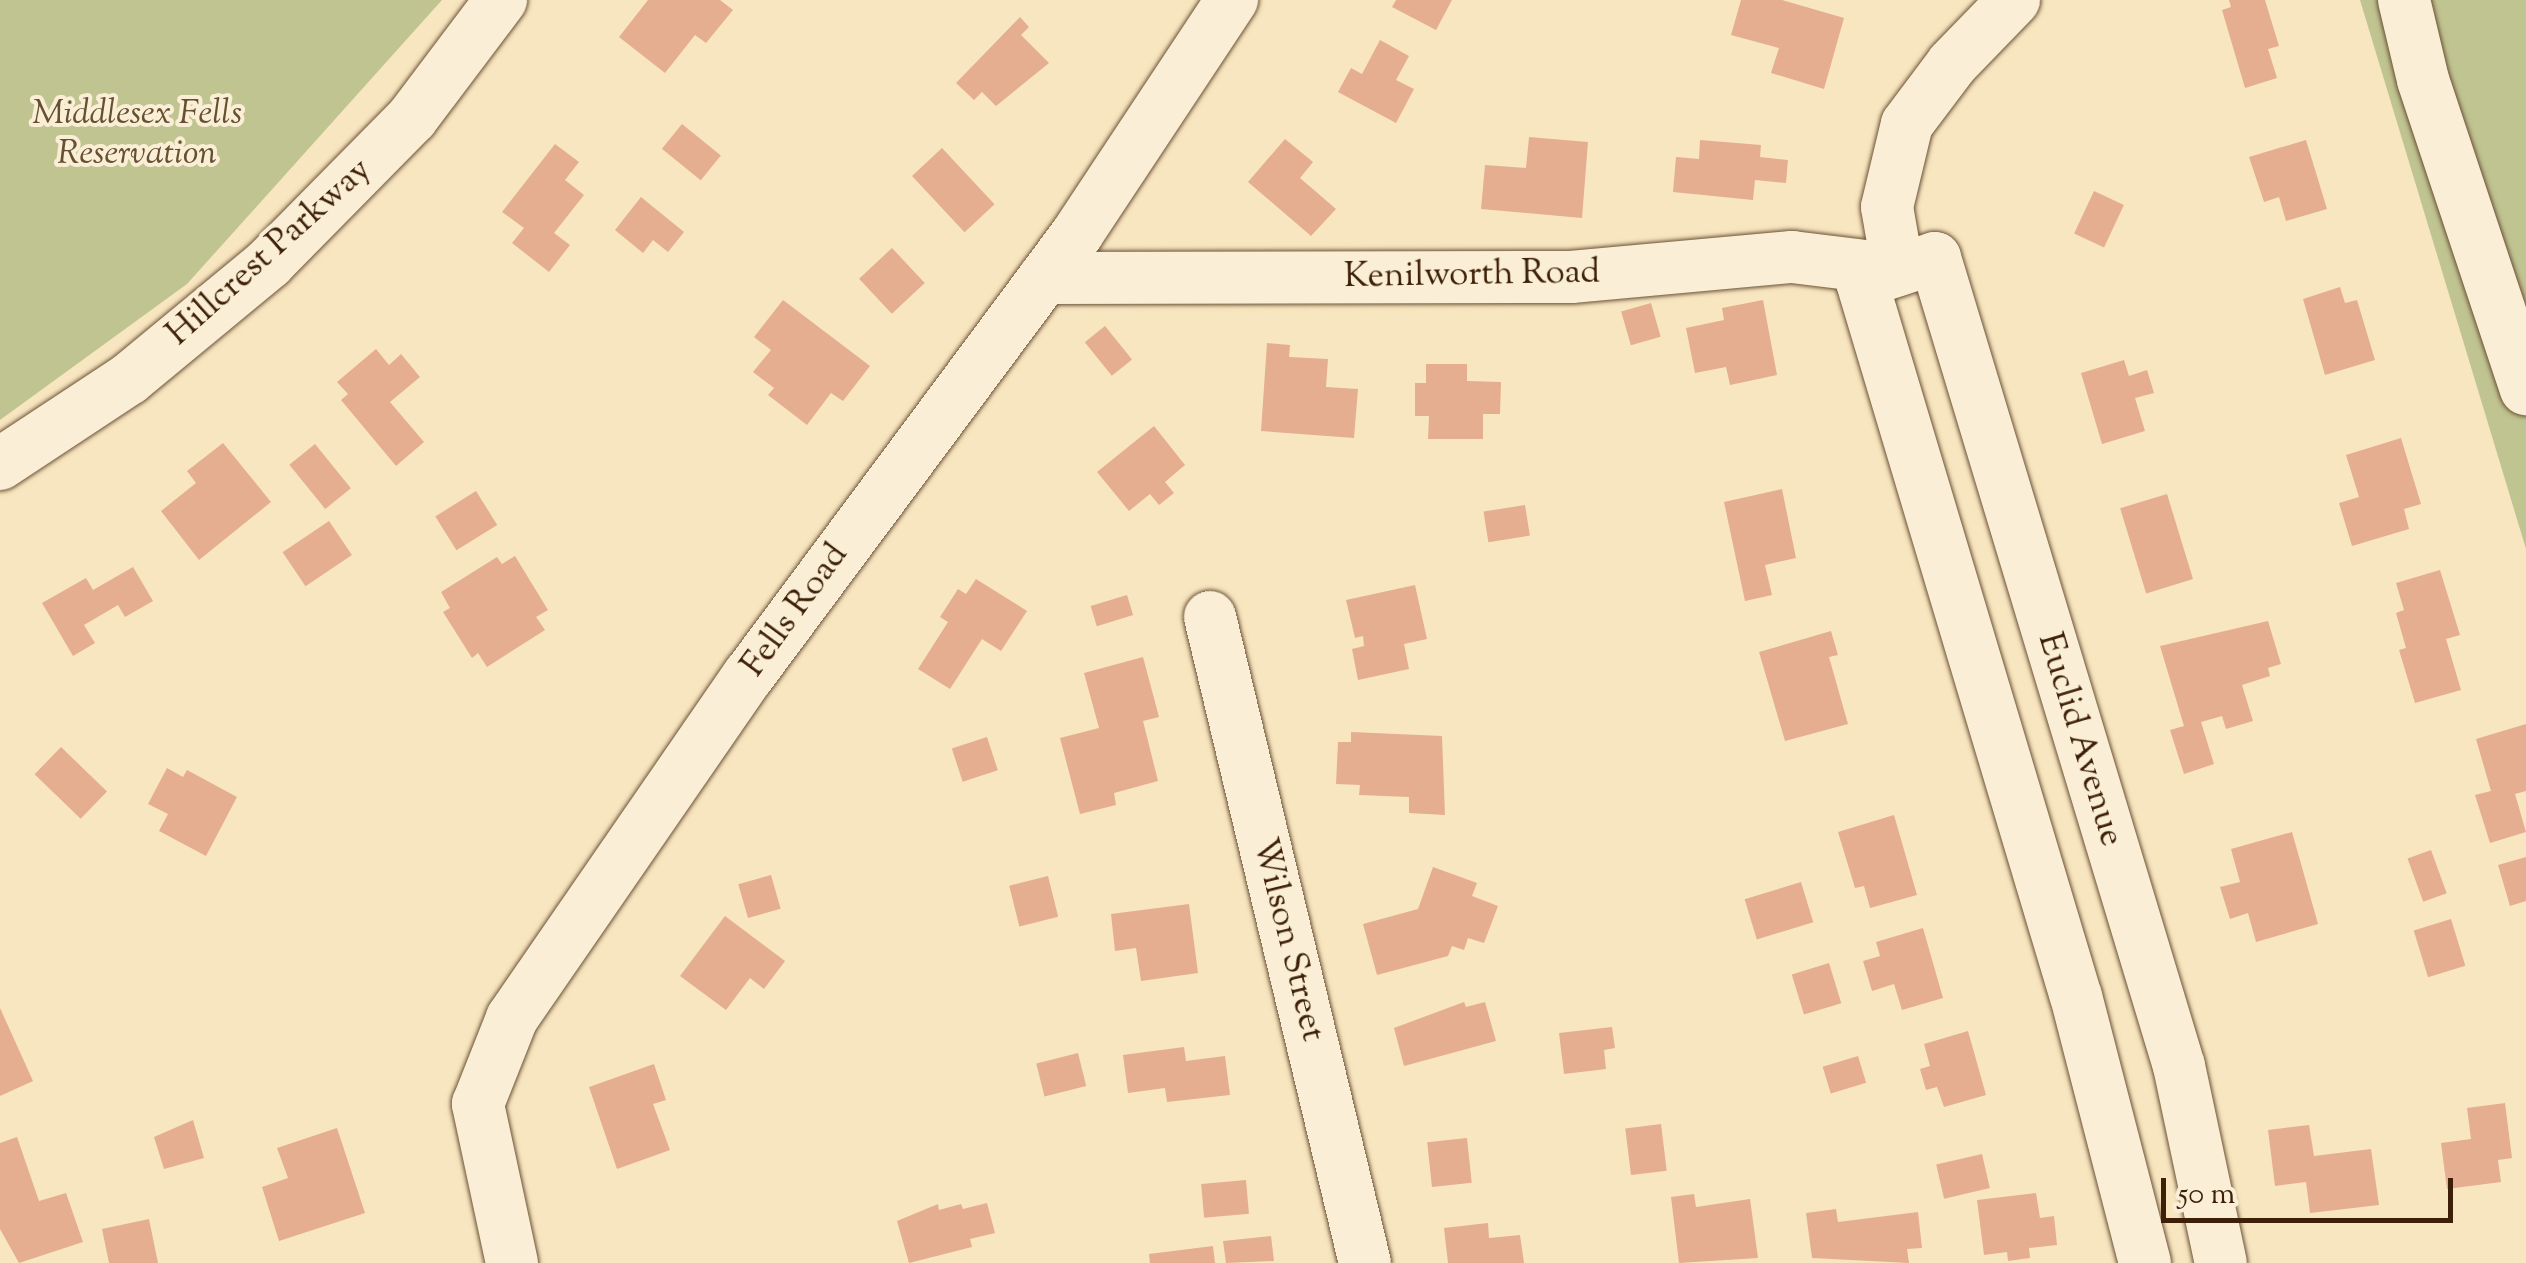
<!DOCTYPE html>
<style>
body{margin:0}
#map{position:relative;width:2526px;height:1263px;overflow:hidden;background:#f8e6c0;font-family:"Sorts Mill Goudy",serif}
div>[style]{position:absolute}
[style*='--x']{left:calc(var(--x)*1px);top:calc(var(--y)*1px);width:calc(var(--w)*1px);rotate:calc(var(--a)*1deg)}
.green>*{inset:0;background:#c0c491}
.building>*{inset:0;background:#e5ae90;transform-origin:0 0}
.roads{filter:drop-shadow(0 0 2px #6c5236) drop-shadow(0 0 2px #6c5236)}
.minor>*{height:52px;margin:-26px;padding:0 26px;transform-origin:26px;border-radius:26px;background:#faefd6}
span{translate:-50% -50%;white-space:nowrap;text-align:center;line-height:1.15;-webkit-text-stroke:8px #faefd6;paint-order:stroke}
.park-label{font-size:35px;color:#655131;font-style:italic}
.street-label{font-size:35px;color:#3e2008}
.scale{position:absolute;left:2161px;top:1178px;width:292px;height:45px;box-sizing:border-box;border:5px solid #3e2008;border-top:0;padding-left:12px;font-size:30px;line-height:35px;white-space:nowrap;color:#3e2008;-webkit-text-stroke:8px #faefd6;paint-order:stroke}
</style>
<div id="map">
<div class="green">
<i style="clip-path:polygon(0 0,442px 0,187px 284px,0 420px)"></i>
<i style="clip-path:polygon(2360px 0,2526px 0,2526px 549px)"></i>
</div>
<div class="building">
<i style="clip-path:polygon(648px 0,720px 0,733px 10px,706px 43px,695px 35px,665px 73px,619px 37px)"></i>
<i style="clip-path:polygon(1396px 0,1452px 0,1436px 30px,1392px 7px)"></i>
<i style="clip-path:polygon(1741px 0,1782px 0,1844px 18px,1824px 89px,1771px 73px,1779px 48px,1731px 35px)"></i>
<i style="clip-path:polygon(2229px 0,2265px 0,2279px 46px,2268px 49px,2277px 78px,2245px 88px,2222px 10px,2231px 7px)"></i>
<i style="clip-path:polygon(1020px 17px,1029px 27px,1021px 35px,1049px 63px,996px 106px,982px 92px,974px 100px,956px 83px)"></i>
<i style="clip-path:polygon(1380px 40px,1409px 56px,1396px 80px,1414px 89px,1396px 123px,1338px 92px,1351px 68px,1362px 74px)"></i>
<i style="left:682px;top:124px;width:50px;height:32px;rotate:39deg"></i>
<i style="clip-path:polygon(1529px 137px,1588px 142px,1582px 218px,1481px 209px,1485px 165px,1526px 168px)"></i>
<i style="clip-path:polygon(1285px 139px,1313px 162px,1300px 178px,1336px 209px,1311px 236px,1248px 182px)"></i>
<i style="clip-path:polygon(1700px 140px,1761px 145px,1760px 157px,1788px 160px,1786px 183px,1755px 180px,1753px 200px,1673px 192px,1676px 157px,1699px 159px)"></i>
<i style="clip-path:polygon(2306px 140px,2327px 209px,2286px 221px,2279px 197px,2264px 202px,2249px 157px)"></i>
<i style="clip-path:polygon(555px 144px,579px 162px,565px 180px,584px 195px,554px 233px,570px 245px,549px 272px,512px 243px,524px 228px,502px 212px)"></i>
<i style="left:942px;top:148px;width:77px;height:41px;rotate:47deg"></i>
<i style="left:2094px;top:191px;width:33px;height:47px;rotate:25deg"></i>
<i style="clip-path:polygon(641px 197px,684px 232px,668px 252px,653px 240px,643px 253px,615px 230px)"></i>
<i style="left:892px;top:248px;width:48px;height:45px;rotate:47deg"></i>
<i style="clip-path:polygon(2340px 287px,2345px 303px,2357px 300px,2375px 360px,2325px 375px,2303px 299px)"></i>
<i style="clip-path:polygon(783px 300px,870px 366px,843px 401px,831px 393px,807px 425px,768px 395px,774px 388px,753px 372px,771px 350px,754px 337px)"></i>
<i style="clip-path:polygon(1763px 300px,1777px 375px,1730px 385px,1726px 367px,1695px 373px,1686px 328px,1724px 320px,1722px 308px)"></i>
<i style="left:1651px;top:303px;width:35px;height:31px;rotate:74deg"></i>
<i style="left:1105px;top:326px;width:43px;height:26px;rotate:51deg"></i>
<i style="clip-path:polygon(1267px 343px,1290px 345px,1289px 357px,1328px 359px,1326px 387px,1358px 389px,1354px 438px,1261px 431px)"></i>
<i style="clip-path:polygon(376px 349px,389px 365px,401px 354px,420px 377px,390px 402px,424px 442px,396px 466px,341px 400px,348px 394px,337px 382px)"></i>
<i style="clip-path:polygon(2124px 360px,2129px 376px,2147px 370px,2154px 393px,2135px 398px,2145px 431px,2102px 444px,2081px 373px)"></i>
<i style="clip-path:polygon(1426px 364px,1467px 364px,1467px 381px,1501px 382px,1500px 414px,1483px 414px,1483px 439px,1428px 439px,1429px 416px,1415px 416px,1415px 383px,1426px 383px)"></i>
<i style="clip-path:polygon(1154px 426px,1185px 465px,1165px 482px,1174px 493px,1159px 505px,1150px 494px,1129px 511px,1097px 472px)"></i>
<i style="clip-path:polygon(2401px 438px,2421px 504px,2404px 509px,2409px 529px,2352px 546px,2339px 503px,2359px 497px,2346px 455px)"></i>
<i style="clip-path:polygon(223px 443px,271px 502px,199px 560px,161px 511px,196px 483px,187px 471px)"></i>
<i style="left:315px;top:444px;width:57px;height:33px;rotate:51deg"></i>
<i style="clip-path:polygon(1782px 489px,1796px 558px,1765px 565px,1772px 595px,1745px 601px,1724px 502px)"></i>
<i style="left:476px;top:491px;width:40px;height:48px;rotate:58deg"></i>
<i style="left:2167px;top:494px;width:89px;height:49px;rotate:73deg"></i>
<i style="left:1525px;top:505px;width:31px;height:42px;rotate:81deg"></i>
<i style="left:329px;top:521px;width:41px;height:56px;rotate:56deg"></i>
<i style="clip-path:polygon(515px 556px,548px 610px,536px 617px,545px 630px,487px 667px,478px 653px,472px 658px,443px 612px,450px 608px,441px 592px,497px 557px,502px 564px)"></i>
<i style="clip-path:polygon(133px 567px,153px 601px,125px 617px,118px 605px,84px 625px,95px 643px,73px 656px,42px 603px,86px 578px,93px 590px)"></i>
<i style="clip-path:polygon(2440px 570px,2460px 635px,2446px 639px,2461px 690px,2415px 703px,2399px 650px,2406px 648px,2396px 613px,2404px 610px,2396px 583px)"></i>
<i style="clip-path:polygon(976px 579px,1027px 611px,1001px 651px,982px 639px,950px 689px,918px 669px,948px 622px,940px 617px,958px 589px,966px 594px)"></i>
<i style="clip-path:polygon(1415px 585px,1427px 639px,1404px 644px,1409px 669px,1358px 680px,1352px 649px,1364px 646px,1363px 636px,1355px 638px,1346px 600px)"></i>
<i style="left:1127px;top:595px;width:21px;height:38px;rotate:73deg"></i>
<i style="clip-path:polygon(2268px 621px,2281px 664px,2268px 668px,2270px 676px,2242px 685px,2253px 721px,2226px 729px,2222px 716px,2201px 722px,2214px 764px,2184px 774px,2170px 730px,2184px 726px,2160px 646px)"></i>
<i style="clip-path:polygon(1831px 631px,1838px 655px,1829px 657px,1848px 724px,1785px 741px,1759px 652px)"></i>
<i style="clip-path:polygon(1143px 657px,1159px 717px,1143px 721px,1158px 781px,1114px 793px,1116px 805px,1080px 814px,1060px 738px,1099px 728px,1084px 673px)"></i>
<i style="clip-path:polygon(2526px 724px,2526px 791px,2515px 794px,2526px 832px,2490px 843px,2475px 795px,2491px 791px,2476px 739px)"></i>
<i style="clip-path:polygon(1351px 732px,1442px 736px,1445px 815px,1409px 813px,1409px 797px,1359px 795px,1360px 785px,1336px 784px,1338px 742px,1351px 742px)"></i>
<i style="left:987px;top:737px;width:35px;height:37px;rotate:72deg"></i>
<i style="left:61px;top:747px;width:64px;height:38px;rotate:44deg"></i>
<i style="clip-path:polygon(167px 768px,183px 777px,187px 770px,237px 797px,206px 856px,159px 831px,168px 814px,148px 804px)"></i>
<i style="clip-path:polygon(1894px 815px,1917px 895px,1870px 908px,1864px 886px,1855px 888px,1838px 832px)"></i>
<i style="clip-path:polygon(2292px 832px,2318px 924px,2256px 942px,2248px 913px,2230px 919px,2220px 887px,2240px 882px,2231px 849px)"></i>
<i style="left:2431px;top:850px;width:46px;height:25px;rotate:70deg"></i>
<i style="clip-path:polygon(2526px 857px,2526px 901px,2510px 906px,2498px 865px)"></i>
<i style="clip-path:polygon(1433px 867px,1477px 883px,1472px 896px,1498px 906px,1484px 943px,1468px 938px,1464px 950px,1452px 946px,1448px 956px,1377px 975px,1363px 924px,1418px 909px)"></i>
<i style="left:771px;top:875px;width:35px;height:34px;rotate:74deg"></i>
<i style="left:1048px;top:876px;width:42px;height:40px;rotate:76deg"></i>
<i style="left:1801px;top:882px;width:42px;height:59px;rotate:73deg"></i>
<i style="clip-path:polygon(1189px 904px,1198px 973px,1141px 981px,1136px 948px,1115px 951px,1111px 914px)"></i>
<i style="clip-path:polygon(725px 916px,785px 961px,764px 989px,750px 978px,726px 1010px,680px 976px)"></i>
<i style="left:2451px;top:919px;width:49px;height:39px;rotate:73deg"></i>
<i style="clip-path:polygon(1923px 928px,1943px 998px,1902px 1010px,1894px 984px,1872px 991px,1863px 961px,1880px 956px,1876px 942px)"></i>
<i style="left:1829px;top:963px;width:42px;height:39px;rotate:73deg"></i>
<i style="clip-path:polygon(1464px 1002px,1466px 1007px,1485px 1002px,1496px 1041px,1404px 1066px,1394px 1028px)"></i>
<i style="clip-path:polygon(0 1008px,33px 1081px,0 1096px)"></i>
<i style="clip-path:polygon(1612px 1027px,1615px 1048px,1604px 1050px,1606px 1069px,1564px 1074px,1559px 1033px)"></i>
<i style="clip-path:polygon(1968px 1031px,1986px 1095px,1944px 1107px,1937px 1087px,1926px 1090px,1920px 1069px,1930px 1066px,1924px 1044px)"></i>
<i style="clip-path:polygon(1184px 1047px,1186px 1061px,1225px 1056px,1230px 1095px,1167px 1102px,1165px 1088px,1128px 1093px,1123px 1055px)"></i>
<i style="left:1078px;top:1053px;width:34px;height:43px;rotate:76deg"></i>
<i style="left:1858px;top:1056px;width:28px;height:37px;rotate:73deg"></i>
<i style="clip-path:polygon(654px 1064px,666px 1100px,653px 1104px,670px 1150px,617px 1169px,589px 1087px)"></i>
<i style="clip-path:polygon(2505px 1103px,2512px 1158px,2498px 1160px,2501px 1182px,2447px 1189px,2441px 1143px,2471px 1139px,2467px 1108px)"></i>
<i style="clip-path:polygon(193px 1120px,204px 1158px,164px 1169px,154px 1137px)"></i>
<i style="left:1661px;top:1124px;width:47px;height:36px;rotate:83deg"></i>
<i style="clip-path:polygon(2309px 1125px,2314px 1156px,2371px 1149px,2379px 1205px,2310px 1213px,2306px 1182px,2275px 1186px,2268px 1130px)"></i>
<i style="clip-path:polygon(337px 1128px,365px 1213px,279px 1241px,262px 1187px,288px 1178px,277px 1148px)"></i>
<i style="clip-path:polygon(17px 1137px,39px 1201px,66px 1193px,83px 1242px,19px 1263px,0 1229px,0 1143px)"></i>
<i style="left:1467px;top:1138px;width:45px;height:40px;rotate:84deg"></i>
<i style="left:1982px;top:1154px;width:35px;height:47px;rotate:77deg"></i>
<i style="left:1246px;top:1180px;width:34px;height:45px;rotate:85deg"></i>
<i style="clip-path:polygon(2036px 1193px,2040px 1218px,2054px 1216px,2057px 1245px,2029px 1248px,2030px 1258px,2008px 1261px,2007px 1252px,1984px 1255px,1977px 1200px)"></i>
<i style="clip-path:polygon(1694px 1194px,1696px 1207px,1750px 1199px,1758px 1258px,1679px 1263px,1671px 1197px)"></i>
<i style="clip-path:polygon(987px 1203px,995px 1233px,970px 1239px,972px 1247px,909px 1263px,897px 1221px,938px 1204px,939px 1210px,961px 1204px,963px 1209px)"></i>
<i style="clip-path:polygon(1836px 1209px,1838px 1222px,1918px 1212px,1922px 1248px,1907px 1249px,1909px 1263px,1812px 1258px,1806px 1213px)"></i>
<i style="clip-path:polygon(149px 1219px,158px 1263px,109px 1263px,102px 1229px)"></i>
<i style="clip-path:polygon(1488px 1223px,1489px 1238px,1520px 1235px,1524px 1263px,1448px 1263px,1444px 1228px)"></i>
<i style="clip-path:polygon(1271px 1236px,1274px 1261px,1226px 1263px,1223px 1241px)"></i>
<i style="clip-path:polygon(1213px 1246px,1215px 1263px,1150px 1263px,1149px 1254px)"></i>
</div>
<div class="roads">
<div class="minor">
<i style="--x:2404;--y:0;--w:82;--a:76.6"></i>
<i style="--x:2423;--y:80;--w:326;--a:71.6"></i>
<i style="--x:1898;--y:270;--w:64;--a:-99.9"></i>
<i style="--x:1887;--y:207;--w:85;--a:-76.5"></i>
<i style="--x:1907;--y:124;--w:75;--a:-53.1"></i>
<i style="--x:1952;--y:64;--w:89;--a:-45.9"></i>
<i style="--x:1044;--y:278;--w:527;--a:-0.11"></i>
<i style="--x:1571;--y:277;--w:222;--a:-5.2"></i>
<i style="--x:1792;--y:257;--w:107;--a:7"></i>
<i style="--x:0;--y:464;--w:154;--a:-33.4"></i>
<i style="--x:129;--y:379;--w:182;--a:-39.6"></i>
<i style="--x:269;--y:263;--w:204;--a:-45.4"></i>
<i style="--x:412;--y:118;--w:148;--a:-53"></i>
<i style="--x:1210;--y:617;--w:664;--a:76.51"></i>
<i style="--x:512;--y:1263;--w:163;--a:-102.1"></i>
<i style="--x:478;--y:1104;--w:92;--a:-68.4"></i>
<i style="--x:512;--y:1018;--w:417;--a:-55.4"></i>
<i style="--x:749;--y:675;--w:550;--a:-53.36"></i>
<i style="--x:1077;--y:234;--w:281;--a:-56.5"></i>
<i style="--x:2145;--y:1263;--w:275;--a:-104.5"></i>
<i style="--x:2076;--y:997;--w:746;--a:-106.66"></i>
<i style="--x:1862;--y:282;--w:77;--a:-18.2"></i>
<i style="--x:1935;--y:258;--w:844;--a:73.2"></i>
<i style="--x:2179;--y:1066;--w:201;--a:78"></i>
</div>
</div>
<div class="park-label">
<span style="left:137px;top:135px">Middlesex Fells<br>Reservation</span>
</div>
<div class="street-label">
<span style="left:270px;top:253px;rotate:-42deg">Hillcrest Parkway</span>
<span style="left:1472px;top:276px;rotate:-1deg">Kenilworth Road</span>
<span style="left:796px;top:611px;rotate:-54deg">Fells Road</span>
<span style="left:2079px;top:740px;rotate:73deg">Euclid Avenue</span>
<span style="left:1287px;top:940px;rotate:76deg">Wilson Street</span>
</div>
<div class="scale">50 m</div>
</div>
